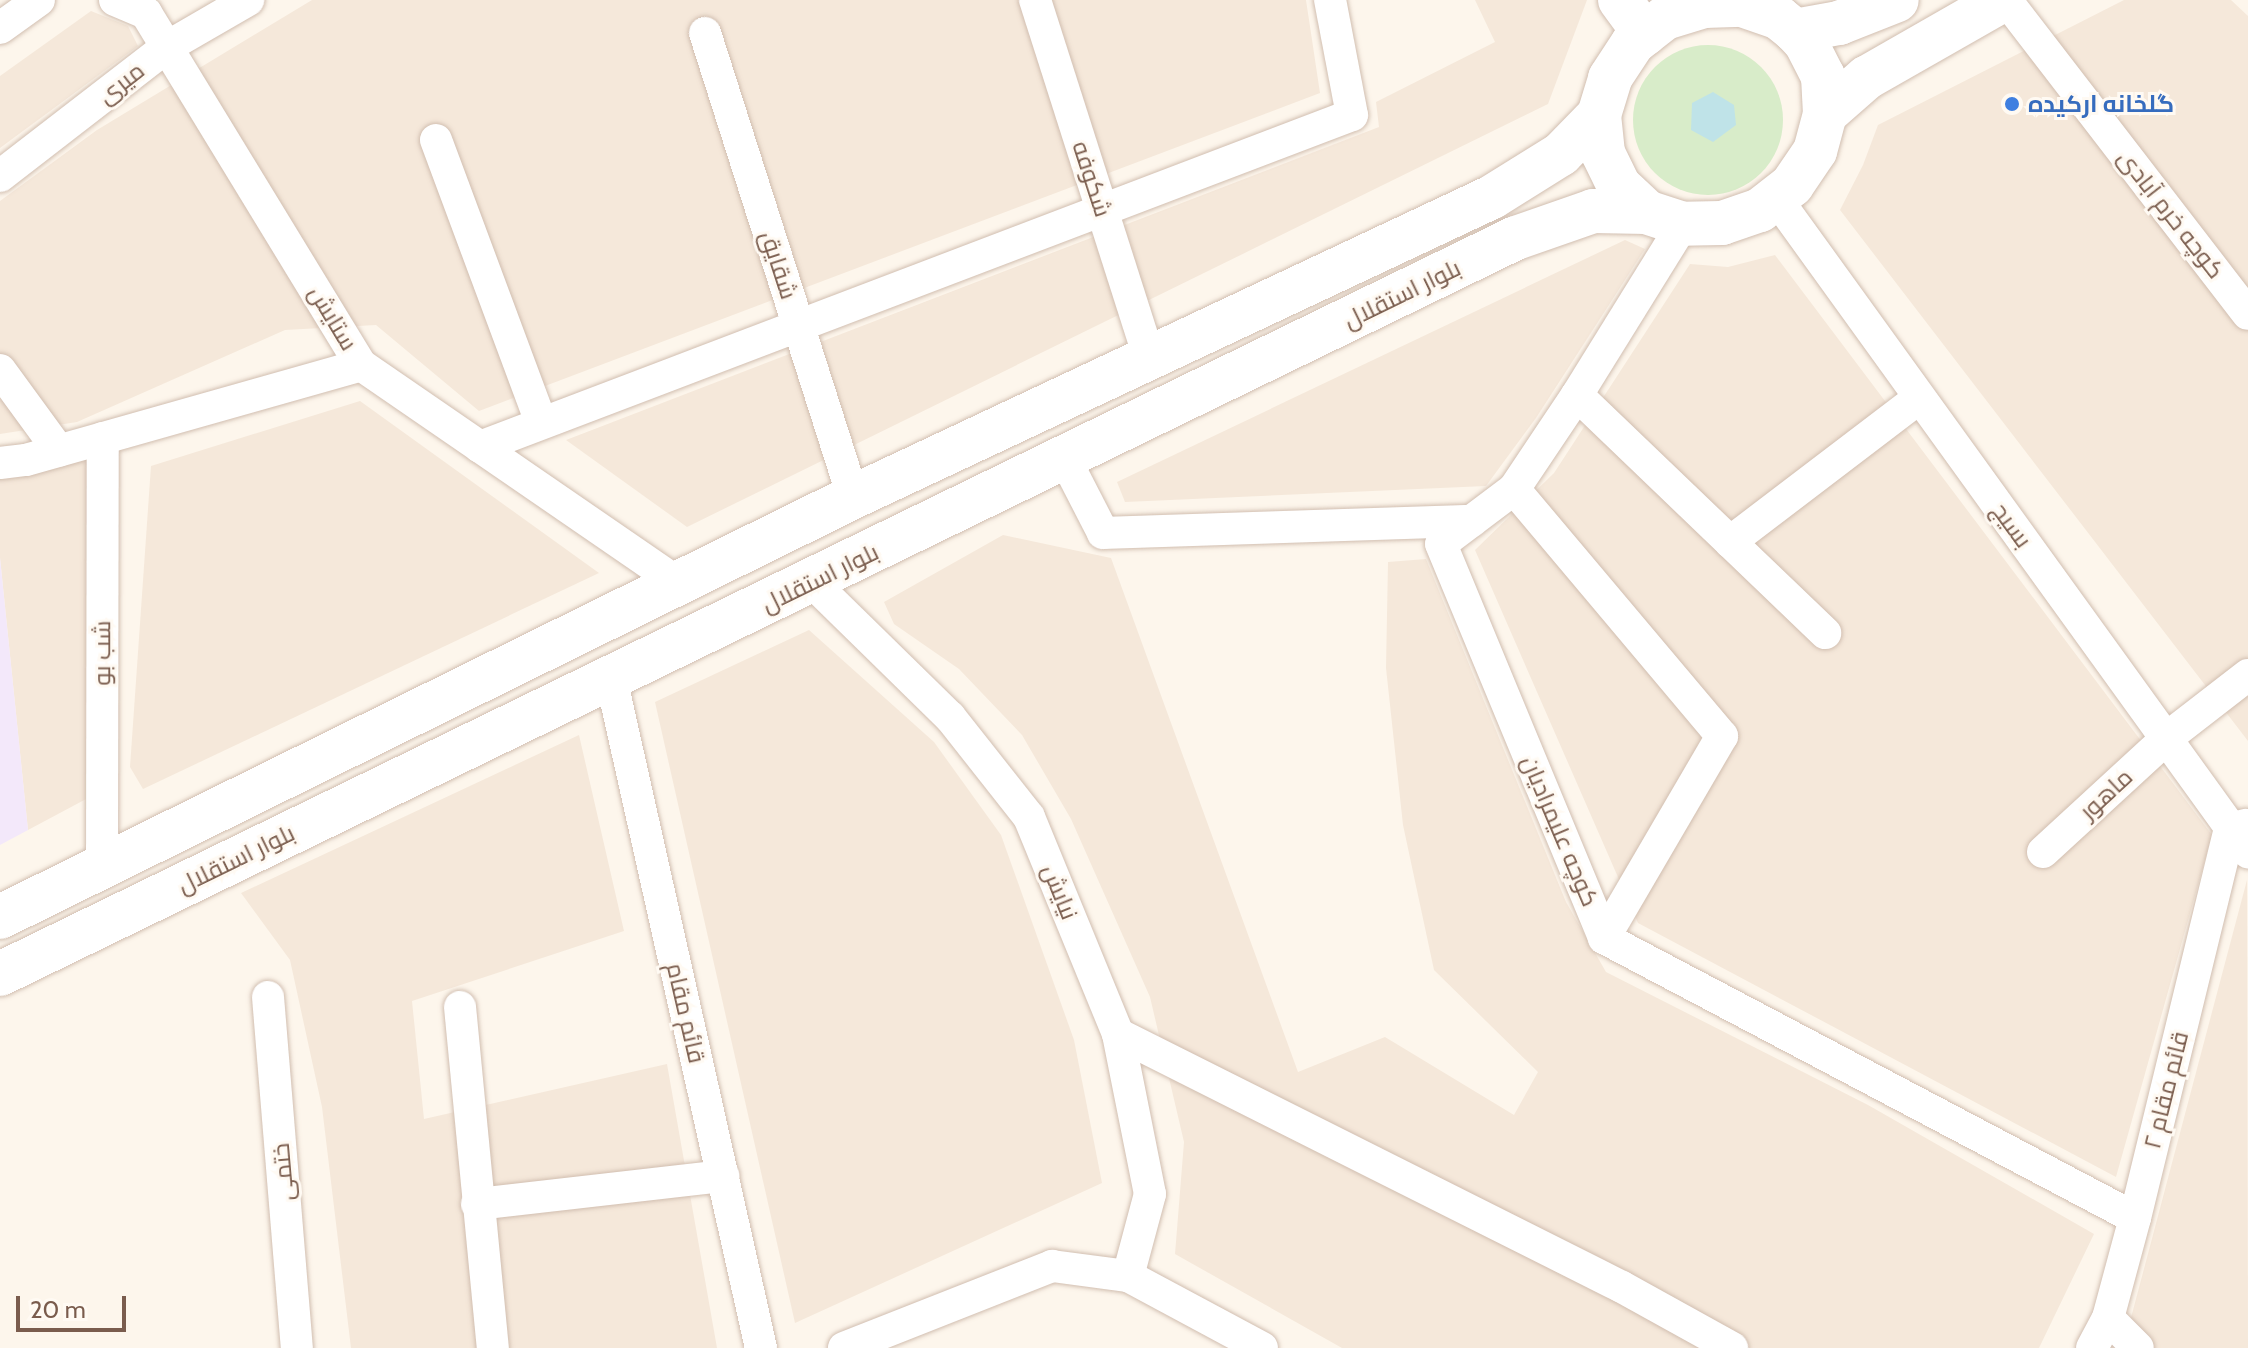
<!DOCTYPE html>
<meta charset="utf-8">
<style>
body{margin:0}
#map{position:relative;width:2248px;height:1348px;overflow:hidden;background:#fdf6ec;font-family:Cabin,Cairo,sans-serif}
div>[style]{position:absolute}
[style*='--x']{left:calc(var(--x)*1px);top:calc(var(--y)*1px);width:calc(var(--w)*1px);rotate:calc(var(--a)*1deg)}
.residential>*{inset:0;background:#f5e8da}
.education>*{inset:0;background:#f3e8fa}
.green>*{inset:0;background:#d8ecc9}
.round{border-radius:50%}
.water>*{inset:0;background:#bfe3e8}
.roads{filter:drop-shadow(0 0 2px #d1beb0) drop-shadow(0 0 2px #d1beb0)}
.street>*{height:32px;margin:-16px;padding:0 16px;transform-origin:16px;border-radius:16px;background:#fff}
.secondary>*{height:44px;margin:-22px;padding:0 22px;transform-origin:22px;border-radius:22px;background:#fff}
.dots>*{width:22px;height:22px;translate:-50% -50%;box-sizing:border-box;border:4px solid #fffaf3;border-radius:50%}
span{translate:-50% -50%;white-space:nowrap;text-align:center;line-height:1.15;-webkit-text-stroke:6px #fffaf3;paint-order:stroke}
.street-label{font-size:24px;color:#7a5c4d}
.shop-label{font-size:24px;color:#366cbe;font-weight:700}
.left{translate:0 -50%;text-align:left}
.scale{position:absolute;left:16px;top:1296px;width:110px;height:36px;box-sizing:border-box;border:4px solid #7a5c4d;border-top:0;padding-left:10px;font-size:24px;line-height:28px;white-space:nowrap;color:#7a5c4d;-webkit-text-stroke:6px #fffaf3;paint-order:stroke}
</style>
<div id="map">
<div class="residential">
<i style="clip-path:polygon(312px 0,1306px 0,1320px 93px,479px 411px,376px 325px,285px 330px,77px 422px,0 434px,0 201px,97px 130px)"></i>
<i style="clip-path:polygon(1475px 0,1587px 0,1548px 104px,687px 527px,566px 440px,1379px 127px,1376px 102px,1495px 42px)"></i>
<i style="clip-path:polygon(2124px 0,2231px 0,2248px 16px,2248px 741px,1840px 210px,1863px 165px,1878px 125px)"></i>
<i style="clip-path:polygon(91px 11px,128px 26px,138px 46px,0 148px,0 76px)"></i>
<i style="clip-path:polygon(1625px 240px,1645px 249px,1536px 418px,1486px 486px,1125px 502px,1117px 482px)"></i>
<i style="clip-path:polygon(1775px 255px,2212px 835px,2116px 1177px,1638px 923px,1475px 550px,1554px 473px,1690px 264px,1728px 267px)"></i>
<i style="clip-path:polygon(360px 401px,599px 573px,143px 789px,130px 767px,151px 466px)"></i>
<i style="clip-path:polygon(90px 458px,88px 798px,28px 830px,0 558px,0 476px)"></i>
<i style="clip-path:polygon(1003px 535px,1111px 558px,1298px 1072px,1385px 1037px,1514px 1115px,1538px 1072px,1434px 970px,1403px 825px,1386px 668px,1388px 562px,1426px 559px,1566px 902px,1606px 972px,1868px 1105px,2094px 1234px,2039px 1348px,1342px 1348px,1175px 1254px,1184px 1142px,1150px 997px,1071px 819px,1022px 735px,959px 669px,894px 624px,884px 602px)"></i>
<i style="clip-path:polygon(809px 630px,934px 742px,1001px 835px,1074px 1040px,1102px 1183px,795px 1323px,655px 702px)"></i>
<i style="clip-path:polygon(579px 735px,624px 931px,412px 1001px,424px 1119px,667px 1064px,717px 1348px,351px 1348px,322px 1107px,290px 960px,241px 893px)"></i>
<i style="clip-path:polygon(2247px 880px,2248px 1348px,2123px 1348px)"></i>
</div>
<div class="education">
<i style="clip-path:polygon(0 558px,28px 830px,0 845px)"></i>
</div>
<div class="green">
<i class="round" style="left:1633px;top:45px;width:150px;height:150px"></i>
</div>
<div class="water">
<i style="clip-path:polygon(1713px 92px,1734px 105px,1736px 125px,1713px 142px,1691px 130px,1692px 103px)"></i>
</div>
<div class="roads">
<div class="street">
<i style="--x:115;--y:0;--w:34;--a:23"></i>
<i style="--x:146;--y:13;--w:412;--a:58.6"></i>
<i style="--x:361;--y:365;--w:385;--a:34.5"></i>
<i style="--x:1035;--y:0;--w:376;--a:72.3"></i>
<i style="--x:2006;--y:0;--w:396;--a:52.4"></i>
<i style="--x:0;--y:28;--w:48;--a:-35.7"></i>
<i style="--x:705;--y:33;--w:487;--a:72.3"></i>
<i style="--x:436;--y:140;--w:302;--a:69.6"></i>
<i style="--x:0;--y:176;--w:211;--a:-37.7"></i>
<i style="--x:167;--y:47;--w:94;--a:-30.1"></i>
<i style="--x:1776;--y:198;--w:807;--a:54.18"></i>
<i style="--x:1683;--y:224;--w:201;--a:121.8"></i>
<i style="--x:1577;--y:395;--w:113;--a:123.8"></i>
<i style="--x:1514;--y:489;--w:91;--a:143"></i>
<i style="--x:1441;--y:544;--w:426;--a:67.5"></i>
<i style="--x:1604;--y:938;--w:600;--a:27.8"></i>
<i style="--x:0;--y:370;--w:100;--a:53.9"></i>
<i style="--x:1577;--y:395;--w:344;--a:43.8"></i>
<i style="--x:480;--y:447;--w:933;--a:-20.84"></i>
<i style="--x:1352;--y:115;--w:117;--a:-100.8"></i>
<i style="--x:1065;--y:459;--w:83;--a:62.8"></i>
<i style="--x:1103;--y:533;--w:369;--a:-1.9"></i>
<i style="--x:0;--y:463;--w:26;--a:-7"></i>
<i style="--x:26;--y:460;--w:348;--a:-15.8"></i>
<i style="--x:1514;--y:489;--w:323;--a:49.9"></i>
<i style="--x:1722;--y:736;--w:234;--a:120.3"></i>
<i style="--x:1730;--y:542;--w:236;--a:-37.3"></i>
<i style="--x:812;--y:582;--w:193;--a:44.4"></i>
<i style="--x:950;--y:717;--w:127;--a:51.7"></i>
<i style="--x:1029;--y:817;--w:235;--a:67.7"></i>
<i style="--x:1118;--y:1034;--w:163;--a:78.7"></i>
<i style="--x:1150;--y:1194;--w:85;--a:105"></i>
<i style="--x:611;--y:678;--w:687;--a:77.38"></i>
<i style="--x:2043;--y:852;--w:170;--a:-42.6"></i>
<i style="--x:2168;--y:737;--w:101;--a:-37.8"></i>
<i style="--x:102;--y:867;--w:429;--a:-89.9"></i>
<i style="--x:268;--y:997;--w:352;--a:85.3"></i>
<i style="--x:460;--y:1007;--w:343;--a:84.5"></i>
<i style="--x:1118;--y:1034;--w:564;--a:26.66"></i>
<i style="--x:1622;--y:1287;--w:126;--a:29"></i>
<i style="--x:477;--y:1204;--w:248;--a:-6.5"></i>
<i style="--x:2108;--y:1318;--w:42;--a:45"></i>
<i style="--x:844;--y:1348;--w:224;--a:-21.5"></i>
<i style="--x:1052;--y:1266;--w:77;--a:7.5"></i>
<i style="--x:1128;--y:1276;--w:152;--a:28.2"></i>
<i style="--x:2092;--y:1348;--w:34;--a:-62"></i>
<i style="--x:2108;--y:1318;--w:104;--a:-74.9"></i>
<i style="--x:2135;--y:1218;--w:400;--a:-76.3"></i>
<i style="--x:2230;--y:829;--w:16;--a:-15"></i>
</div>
<div class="secondary">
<i style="--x:1620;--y:0;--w:42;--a:53.7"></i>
<i style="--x:1742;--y:5;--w:39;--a:19"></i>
<i style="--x:1779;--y:18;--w:21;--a:39"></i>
<i style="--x:1795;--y:31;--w:16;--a:47"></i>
<i style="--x:1806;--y:43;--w:37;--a:63"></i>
<i style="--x:1823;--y:76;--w:38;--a:87"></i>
<i style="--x:1825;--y:114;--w:38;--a:105"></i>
<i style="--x:1815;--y:151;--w:41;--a:124.1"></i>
<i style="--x:1792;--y:185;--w:41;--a:142"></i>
<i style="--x:1760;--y:210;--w:40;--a:161.1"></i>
<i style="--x:1722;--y:223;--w:39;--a:179"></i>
<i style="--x:1683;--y:224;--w:38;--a:-162"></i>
<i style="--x:1647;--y:212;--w:38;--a:-137"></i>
<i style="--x:1619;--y:186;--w:37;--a:-116"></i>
<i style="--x:1603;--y:153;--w:38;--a:-96"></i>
<i style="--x:1599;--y:115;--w:39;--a:-73"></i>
<i style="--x:1610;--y:78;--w:42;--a:-56.7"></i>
<i style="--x:1633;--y:43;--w:41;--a:-38"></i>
<i style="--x:1665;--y:18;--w:41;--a:-17.1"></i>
<i style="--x:1704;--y:6;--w:38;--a:-2"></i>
<i style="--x:1795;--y:31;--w:45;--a:-10.3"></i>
<i style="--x:1839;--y:23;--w:62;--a:-21.6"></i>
<i style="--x:1825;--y:114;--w:55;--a:-41.3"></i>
<i style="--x:1866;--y:78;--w:158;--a:-29.7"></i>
<i style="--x:0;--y:917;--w:951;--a:-26.21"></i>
<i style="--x:853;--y:497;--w:706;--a:-25.15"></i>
<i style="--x:1492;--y:197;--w:81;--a:-31.9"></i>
<i style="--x:1561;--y:154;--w:54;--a:-45.7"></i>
<i style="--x:0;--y:974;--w:1685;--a:-25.9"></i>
<i style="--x:1516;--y:238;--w:82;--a:-19.3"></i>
<i style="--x:1593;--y:211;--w:54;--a:1.1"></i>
</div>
</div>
<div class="dots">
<i style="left:2012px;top:104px;background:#3f7fe0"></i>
</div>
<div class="street-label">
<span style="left:121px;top:83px;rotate:-38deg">میری</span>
<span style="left:1092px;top:179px;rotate:72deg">شکوفه</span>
<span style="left:2171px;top:214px;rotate:52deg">کوچه خرم آبادی</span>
<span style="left:779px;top:265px;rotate:72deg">شقایق</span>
<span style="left:1402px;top:294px;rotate:-26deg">بلوار استقلال</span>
<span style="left:333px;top:318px;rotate:59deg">ستایش</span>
<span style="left:2012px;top:525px;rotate:54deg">بسیج</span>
<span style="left:820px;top:578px;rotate:-26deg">بلوار استقلال</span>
<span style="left:102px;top:653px;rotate:-90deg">شب بو</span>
<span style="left:2106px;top:794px;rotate:-43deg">ماهور</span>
<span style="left:1560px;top:831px;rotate:67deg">کوچه علیمرادیان</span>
<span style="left:236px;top:859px;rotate:-26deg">بلوار استقلال</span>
<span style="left:1060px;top:892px;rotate:68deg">نیایش</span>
<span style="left:686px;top:1013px;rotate:77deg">قائم مقام</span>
<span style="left:2166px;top:1090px;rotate:-76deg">قائم مقام ۲</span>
<span style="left:283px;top:1172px;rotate:-95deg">ختمی</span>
</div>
<div class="shop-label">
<span class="left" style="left:2028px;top:104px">گلخانه ارکیده</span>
</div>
<div class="scale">20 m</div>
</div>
